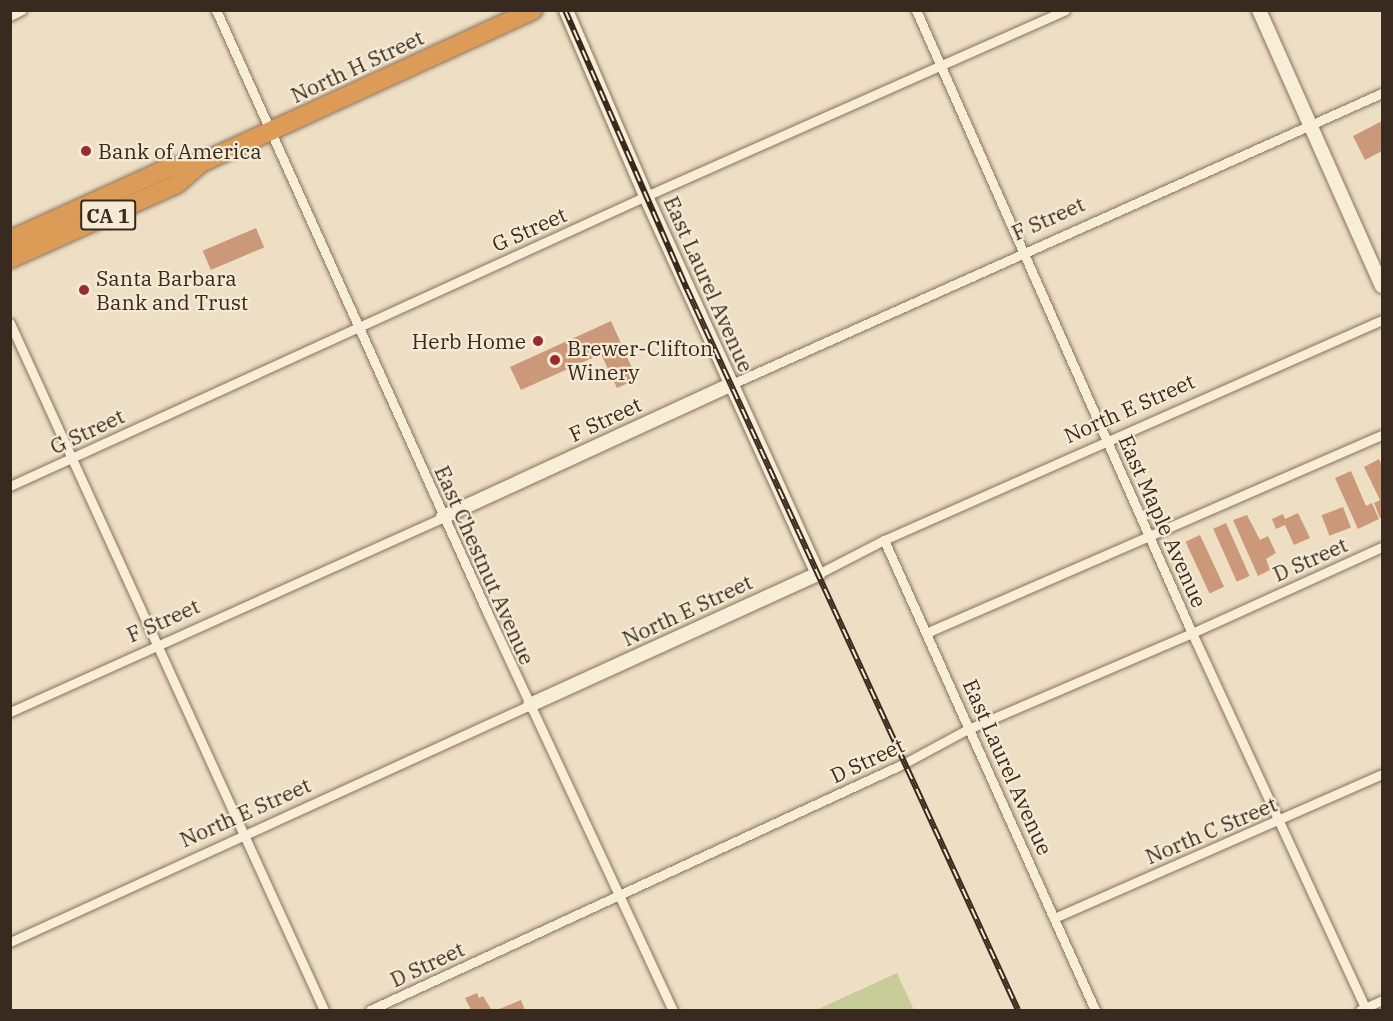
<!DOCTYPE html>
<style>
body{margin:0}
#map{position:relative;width:1393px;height:1021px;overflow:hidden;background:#eedfc4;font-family:"IBM Plex Serif",serif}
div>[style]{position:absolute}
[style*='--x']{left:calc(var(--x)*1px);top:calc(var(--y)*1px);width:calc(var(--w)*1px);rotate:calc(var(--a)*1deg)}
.green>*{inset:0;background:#c8cc98}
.building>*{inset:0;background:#cb987a;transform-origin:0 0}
.roads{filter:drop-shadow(0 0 2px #88715b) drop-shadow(0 0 2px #88715b)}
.street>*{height:9px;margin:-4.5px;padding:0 4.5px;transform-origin:4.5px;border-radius:4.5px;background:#f8edd7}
.secondary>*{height:14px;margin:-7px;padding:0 7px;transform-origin:7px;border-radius:7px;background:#f8edd7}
.highway>*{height:18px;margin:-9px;padding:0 9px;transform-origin:9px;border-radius:9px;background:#dc9b56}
.rail>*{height:6px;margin-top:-3px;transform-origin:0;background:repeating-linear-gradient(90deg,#f5ead4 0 11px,#382a1e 0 22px);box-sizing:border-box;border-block:2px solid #382a1e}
.dots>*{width:16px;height:16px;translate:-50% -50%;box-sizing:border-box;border:3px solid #f5ead4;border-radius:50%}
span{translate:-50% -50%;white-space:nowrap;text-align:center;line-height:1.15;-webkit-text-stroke:4.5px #f5ead4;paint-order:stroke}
.shield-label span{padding:2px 4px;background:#f5ead4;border:2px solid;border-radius:4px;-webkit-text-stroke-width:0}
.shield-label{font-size:20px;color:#382a1e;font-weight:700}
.street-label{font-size:21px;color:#382a1e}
.poi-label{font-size:21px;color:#382a1e}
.left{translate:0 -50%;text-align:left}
.right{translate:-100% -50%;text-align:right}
.frame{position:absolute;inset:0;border:12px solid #382a1e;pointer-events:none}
</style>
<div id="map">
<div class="green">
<i style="clip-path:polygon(897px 973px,914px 1010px,816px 1010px)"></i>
</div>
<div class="building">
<i style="clip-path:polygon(1382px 121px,1382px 151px,1365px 160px,1353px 136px)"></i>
<i style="left:256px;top:228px;width:21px;height:58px;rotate:67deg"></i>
<i style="clip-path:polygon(611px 321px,637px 379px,617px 388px,601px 354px,521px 390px,510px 367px)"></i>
<i style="clip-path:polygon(1379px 459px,1382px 466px,1382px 517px,1380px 518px,1374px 503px,1380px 500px,1364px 467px)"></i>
<i style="clip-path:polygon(1351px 471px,1366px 506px,1372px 503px,1379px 519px,1358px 529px,1335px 478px)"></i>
<i style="left:1343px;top:507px;width:22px;height:23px;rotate:69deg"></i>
<i style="clip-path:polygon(1298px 513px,1310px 538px,1294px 545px,1285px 525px,1276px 529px,1272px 519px,1283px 514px,1285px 519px)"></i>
<i style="clip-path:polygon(1247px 515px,1260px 540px,1268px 536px,1276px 553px,1266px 559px,1270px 570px,1258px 576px,1233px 520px)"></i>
<i style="left:1226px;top:523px;width:58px;height:14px;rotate:66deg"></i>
<i style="left:1200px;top:535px;width:57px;height:16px;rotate:65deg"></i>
<i style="clip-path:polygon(477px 993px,479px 998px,483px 996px,491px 1009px,471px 1010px,465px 998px)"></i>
<i style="clip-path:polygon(521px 1000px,525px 1010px,497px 1010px)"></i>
</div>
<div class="roads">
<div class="street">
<i style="--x:216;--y:10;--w:660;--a:65.76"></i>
<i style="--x:487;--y:612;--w:439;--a:65"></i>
<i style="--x:916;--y:10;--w:681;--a:66.11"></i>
<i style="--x:1192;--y:633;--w:415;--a:65.2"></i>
<i style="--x:10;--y:16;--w:13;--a:-27"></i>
<i style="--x:10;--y:323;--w:755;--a:65.44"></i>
<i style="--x:732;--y:384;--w:712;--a:-24.12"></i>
<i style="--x:10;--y:486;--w:699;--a:-24.51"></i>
<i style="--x:646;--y:196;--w:458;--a:-23.9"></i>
<i style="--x:884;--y:540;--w:515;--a:65.82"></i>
<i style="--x:818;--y:574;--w:74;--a:-27.3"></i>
<i style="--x:884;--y:540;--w:544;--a:-23.83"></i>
<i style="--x:926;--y:633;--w:497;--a:-23.5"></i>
<i style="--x:10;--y:712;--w:475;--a:-24.2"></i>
<i style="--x:1054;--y:918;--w:358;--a:-23.7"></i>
<i style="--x:10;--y:942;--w:571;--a:-24.5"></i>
<i style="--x:370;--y:1010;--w:589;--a:-24.78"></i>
<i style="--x:905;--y:763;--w:72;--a:-28.4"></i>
<i style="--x:968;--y:729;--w:244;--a:-23.2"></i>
<i style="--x:1192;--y:633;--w:209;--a:-24.4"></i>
<i style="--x:1360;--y:1010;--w:24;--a:-24"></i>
</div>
<div class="secondary">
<i style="--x:1259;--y:10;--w:302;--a:66"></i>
<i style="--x:443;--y:517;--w:318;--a:-24.7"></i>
<i style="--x:530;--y:705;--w:316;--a:-24.5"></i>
<i style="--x:818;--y:574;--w:415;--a:-114.5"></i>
<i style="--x:646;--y:196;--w:202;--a:-113.3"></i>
</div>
<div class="highway">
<i style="--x:10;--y:240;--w:174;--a:-24.5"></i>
<i style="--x:168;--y:168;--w:33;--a:-9"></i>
<i style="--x:10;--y:259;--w:183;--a:-24.2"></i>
<i style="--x:177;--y:184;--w:32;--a:-41"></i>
<i style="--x:201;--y:163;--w:366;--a:-24.7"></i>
</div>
</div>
<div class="rail">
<i style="--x:565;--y:10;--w:305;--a:66.4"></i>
<i style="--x:687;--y:289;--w:793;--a:65.34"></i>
</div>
<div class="dots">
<i style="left:86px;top:151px;background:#962b31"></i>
<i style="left:84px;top:290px;background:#962b31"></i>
<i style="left:538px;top:341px;background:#962b31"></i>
<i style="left:555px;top:360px;background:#962b31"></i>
</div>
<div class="shield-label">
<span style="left:108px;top:215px">CA 1</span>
</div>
<div class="street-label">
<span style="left:357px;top:66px;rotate:-25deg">North H Street</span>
<span style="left:1048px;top:218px;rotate:-24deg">F Street</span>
<span style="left:529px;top:229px;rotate:-24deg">G Street</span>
<span style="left:709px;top:284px;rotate:66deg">East Laurel Avenue</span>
<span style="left:1129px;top:408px;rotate:-24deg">North E Street</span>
<span style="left:605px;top:419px;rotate:-25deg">F Street</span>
<span style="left:87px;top:431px;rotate:-25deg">G Street</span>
<span style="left:1163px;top:521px;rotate:66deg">East Maple Avenue</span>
<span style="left:1310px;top:559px;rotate:-24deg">D Street</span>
<span style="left:485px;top:565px;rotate:66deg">East Chestnut Avenue</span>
<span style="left:687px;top:610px;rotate:-25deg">North E Street</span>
<span style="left:163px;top:620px;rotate:-24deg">F Street</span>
<span style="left:867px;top:760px;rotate:-25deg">D Street</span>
<span style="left:1008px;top:767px;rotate:66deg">East Laurel Avenue</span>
<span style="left:245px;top:812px;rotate:-24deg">North E Street</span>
<span style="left:1211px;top:830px;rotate:-23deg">North C Street</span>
<span style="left:427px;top:964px;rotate:-25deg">D Street</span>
</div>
<div class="poi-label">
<span class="left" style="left:98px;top:151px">Bank of America</span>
<span class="left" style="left:96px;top:290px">Santa Barbara<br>Bank and Trust</span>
<span class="right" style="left:526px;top:341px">Herb Home</span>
<span class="left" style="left:567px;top:360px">Brewer-Clifton<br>Winery</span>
</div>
<div class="frame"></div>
</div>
